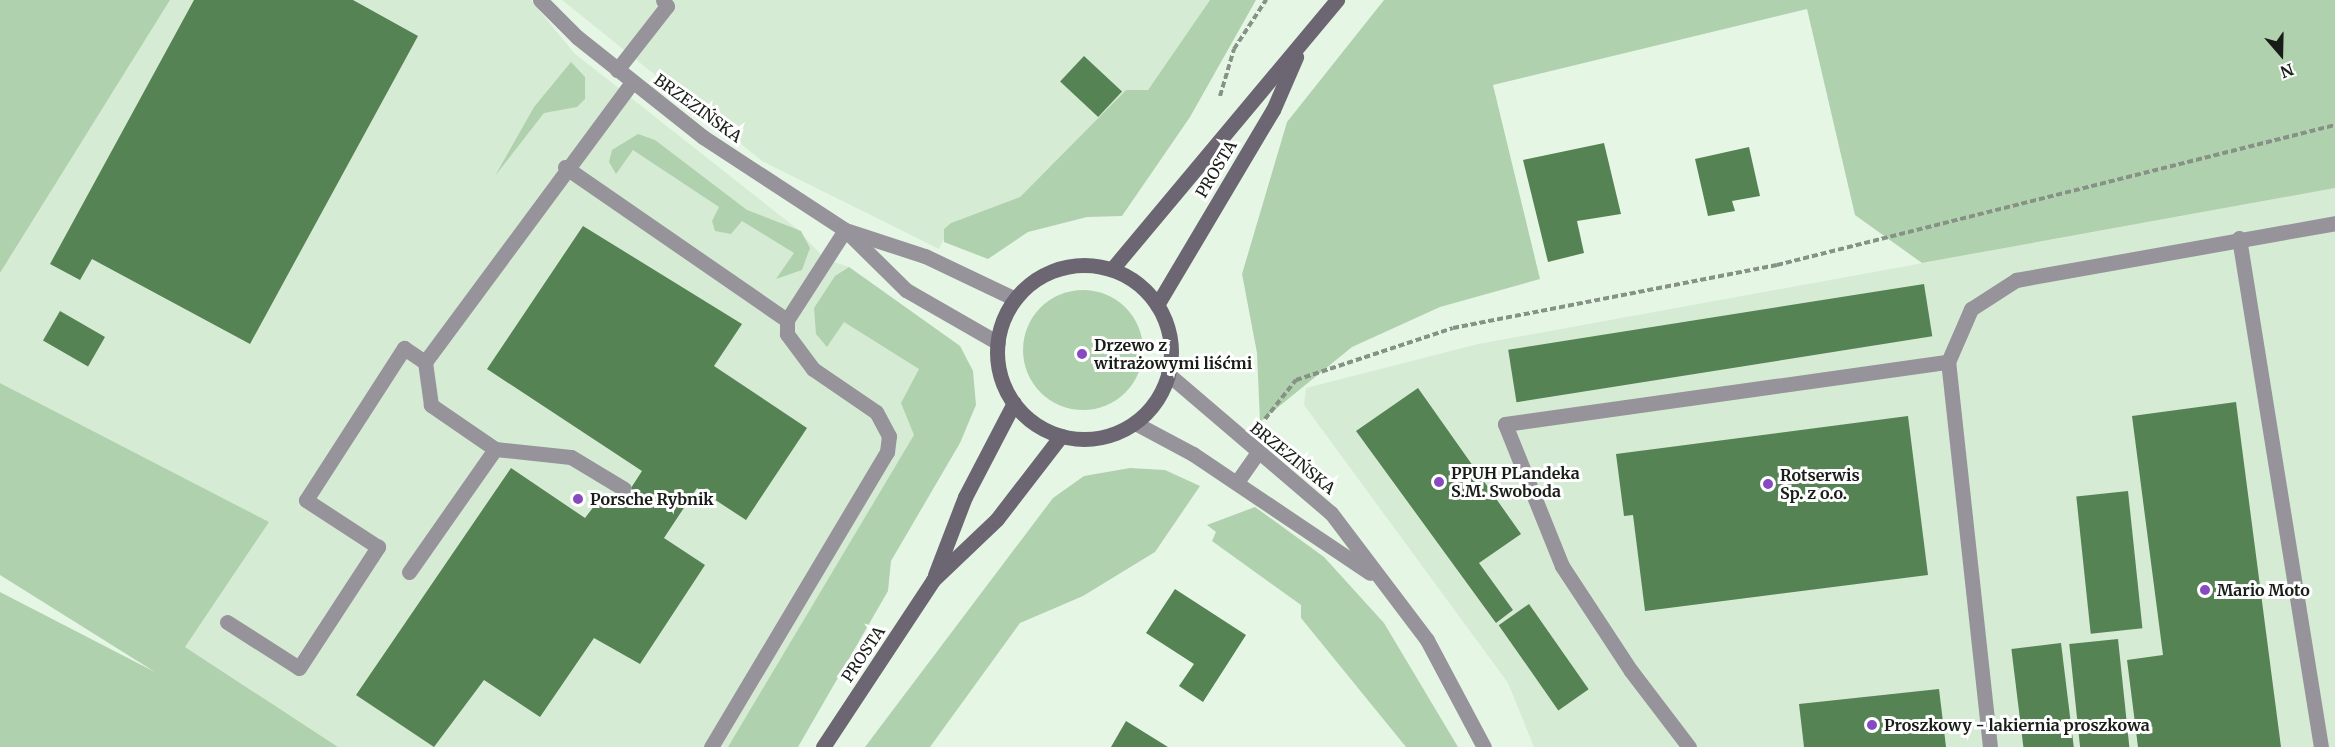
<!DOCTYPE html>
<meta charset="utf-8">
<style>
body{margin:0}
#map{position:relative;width:2335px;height:747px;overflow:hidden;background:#e6f6e5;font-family:Merriweather,serif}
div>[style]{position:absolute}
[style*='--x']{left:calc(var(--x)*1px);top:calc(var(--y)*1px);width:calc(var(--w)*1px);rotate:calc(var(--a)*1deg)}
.built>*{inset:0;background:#d6ebd4}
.green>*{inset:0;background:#b0d1ae}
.round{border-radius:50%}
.building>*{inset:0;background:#568354;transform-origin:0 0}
.path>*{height:4px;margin-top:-2px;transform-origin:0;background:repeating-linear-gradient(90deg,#879286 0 6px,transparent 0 9px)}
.lane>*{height:15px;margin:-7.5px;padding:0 7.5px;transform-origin:7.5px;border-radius:7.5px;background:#96939b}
.street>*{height:15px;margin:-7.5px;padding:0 7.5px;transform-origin:7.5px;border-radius:7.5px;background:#96939b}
.secondary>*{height:15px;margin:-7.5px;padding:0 7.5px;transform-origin:7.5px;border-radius:7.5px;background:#6b6672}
.secondary>.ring{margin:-7.5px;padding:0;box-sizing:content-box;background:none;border:15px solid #6b6672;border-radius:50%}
.dots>*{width:16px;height:16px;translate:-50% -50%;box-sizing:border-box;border:3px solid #fff;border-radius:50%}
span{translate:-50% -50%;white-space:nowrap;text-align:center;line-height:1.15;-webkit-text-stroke:6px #fff;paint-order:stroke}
.street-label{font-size:16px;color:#181d17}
.poi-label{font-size:16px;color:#181d17;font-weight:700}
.left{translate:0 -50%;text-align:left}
.north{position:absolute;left:2251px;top:24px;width:60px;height:60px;-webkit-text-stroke:4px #fff;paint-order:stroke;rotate:160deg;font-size:16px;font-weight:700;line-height:24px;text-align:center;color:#181d17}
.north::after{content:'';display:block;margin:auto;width:21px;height:27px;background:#181d17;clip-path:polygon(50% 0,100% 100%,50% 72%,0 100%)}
</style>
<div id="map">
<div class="built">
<i style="clip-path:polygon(170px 0,531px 0,574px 53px,796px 228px,825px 259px,849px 267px,960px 346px,973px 371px,749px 747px,338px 747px,180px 644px,263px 519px,0 383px,0 273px)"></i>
<i style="clip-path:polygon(562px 0,1210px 0,1148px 90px,1126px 90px,1020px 197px,951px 223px,939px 249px,762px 161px)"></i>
<i style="clip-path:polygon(2335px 188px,2335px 747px,1534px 747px,1508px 683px,1304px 405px,1306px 388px,1478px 344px)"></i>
</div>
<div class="green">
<i style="clip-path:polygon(0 0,170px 0,0 273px)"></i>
<i style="clip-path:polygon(1210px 0,1256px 0,1190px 117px,1122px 216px,1087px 217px,1028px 232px,988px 259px,944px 242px,944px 229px,951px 223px,1020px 197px,1126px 90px,1148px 90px)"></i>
<i style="clip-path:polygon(1384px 0,2335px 0,2335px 188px,1922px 263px,1855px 215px,1807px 9px,1493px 85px,1540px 279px,1440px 307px,1352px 347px,1260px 422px,1257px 353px,1242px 274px,1287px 122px)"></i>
<i style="clip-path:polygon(571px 62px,585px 77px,585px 99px,577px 107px,544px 113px,495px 176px,534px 107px)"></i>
<i style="clip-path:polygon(638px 134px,655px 140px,747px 210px,801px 231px,810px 248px,802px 270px,776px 279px,794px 253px,742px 221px,731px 234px,715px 231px,712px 221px,719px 207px,633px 150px,616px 174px,609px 162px,612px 150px)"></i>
<i style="clip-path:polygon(849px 267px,960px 346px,973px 371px,976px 405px,960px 443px,891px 561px,888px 591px,798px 747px,728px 747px,914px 435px,901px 403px,919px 369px,844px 322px,827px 347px,816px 334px,814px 308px,835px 276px)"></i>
<i class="round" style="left:1023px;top:290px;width:120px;height:120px"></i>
<i style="clip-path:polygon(0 383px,269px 522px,185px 647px,338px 747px,0 747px,0 592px,155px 672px,0 575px)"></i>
<i style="clip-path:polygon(1130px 468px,1165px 470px,1200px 486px,1155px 552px,1083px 596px,1020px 623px,930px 747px,865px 747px,1053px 498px,1084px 476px)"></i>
<i style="clip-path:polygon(1255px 507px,1324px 557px,1384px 623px,1458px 747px,1406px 747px,1301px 618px,1301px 605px,1212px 541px,1216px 532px,1207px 525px)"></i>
</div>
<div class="building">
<i style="clip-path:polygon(194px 0,353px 0,418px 36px,250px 344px,92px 259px,80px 280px,50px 264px)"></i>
<i style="left:1084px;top:56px;width:52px;height:35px;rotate:43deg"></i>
<i style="clip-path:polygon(1604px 143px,1621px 214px,1577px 221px,1584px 253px,1548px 262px,1523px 160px)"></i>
<i style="clip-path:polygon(1749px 147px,1760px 196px,1732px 201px,1735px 211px,1708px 216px,1695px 159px)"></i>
<i style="clip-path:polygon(583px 226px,742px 324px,714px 366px,807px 428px,746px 520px,697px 488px,664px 538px,705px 565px,640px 664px,594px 638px,540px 717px,484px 680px,434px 747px,356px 695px,511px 468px,585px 518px,601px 497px,618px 508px,642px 471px,487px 369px)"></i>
<i style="left:1924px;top:284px;width:53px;height:421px;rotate:81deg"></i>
<i style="left:60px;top:311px;width:52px;height:34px;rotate:30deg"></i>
<i style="clip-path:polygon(1418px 388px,1521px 534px,1479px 563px,1513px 610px,1496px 623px,1356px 431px)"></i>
<i style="clip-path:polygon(2236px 402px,2281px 747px,2138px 747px,2127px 660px,2163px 655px,2132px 416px)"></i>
<i style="clip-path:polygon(1908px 416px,1928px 575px,1645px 611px,1633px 515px,1624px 516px,1616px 454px)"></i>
<i style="left:2128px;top:491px;width:138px;height:52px;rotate:84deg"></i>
<i style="clip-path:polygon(1175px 589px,1246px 635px,1203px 702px,1179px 686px,1194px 664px,1146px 633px)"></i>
<i style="left:1529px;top:604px;width:104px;height:37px;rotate:55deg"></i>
<i style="left:2118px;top:639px;width:109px;height:49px;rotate:84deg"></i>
<i style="left:2061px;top:643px;width:105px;height:50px;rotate:83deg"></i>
<i style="clip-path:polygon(1939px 689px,1946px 747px,1804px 747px,1799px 704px)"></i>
<i style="clip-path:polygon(1126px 721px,1168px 747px,1111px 747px)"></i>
</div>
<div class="path">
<i style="--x:1220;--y:96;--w:49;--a:-73.4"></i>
<i style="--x:1234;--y:49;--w:59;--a:-56.9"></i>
<i style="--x:1265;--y:419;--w:50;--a:-51.5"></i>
<i style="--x:1296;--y:380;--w:165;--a:-18.3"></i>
<i style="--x:1453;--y:328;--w:330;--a:-11"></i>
<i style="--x:1777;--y:265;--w:575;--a:-14.08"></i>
</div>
<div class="lane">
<i style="--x:617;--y:70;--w:81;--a:-52"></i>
<i style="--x:667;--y:6;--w:7;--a:-124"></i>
<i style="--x:565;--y:167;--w:270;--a:34.6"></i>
<i style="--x:2239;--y:238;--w:516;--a:80.85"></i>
<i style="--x:495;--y:449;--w:76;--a:6"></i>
<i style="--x:571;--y:457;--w:62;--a:31.1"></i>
<i style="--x:1237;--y:482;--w:37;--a:-55"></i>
<i style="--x:409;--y:572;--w:150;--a:-55"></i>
<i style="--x:495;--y:449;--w:78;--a:-145.5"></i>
<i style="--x:431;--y:405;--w:43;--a:-97.9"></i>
<i style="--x:227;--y:622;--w:85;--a:32.6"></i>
<i style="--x:299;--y:668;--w:145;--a:-56.9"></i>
<i style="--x:378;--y:547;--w:86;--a:-146.9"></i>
<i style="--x:306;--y:500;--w:181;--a:-57.2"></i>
<i style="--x:404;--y:348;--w:25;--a:34"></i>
<i style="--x:425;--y:362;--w:348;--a:-53.5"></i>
<i style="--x:711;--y:747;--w:344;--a:-59.2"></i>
<i style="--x:887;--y:452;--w:16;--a:-83"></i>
<i style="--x:889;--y:436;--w:27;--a:-118"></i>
<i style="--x:876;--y:412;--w:76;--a:-145.7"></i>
<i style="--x:813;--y:369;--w:44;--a:-126.6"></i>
<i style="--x:787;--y:334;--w:14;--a:-90"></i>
<i style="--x:787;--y:320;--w:107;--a:-57.2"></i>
<i style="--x:1689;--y:747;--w:96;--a:-127.3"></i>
<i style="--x:1631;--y:671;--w:126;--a:-123.3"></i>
<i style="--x:1562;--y:566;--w:153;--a:-111.9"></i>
<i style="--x:1505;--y:424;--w:447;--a:-8"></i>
<i style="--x:1990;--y:747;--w:387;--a:-96.2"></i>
<i style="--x:1948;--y:362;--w:58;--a:-66.5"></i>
<i style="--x:1971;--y:309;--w:54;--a:-32.8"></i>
<i style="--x:2016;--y:280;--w:324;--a:-10.1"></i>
</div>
<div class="street">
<i style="--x:540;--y:0;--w:52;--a:45"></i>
<i style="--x:577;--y:37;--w:161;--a:38.4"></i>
<i style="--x:703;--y:137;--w:170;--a:33.2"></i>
<i style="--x:845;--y:230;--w:86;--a:44.5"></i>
<i style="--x:906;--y:290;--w:106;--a:29.9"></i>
<i style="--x:848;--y:231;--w:81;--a:18"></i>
<i style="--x:925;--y:256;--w:100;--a:25.5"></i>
<i style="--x:1168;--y:374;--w:214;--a:40.5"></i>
<i style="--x:1331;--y:513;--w:159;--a:52.9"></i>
<i style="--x:1427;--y:640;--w:121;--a:62"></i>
<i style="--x:1135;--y:423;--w:66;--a:28.1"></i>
<i style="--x:1193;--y:454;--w:213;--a:33.9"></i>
</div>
<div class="secondary">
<i class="ring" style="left:997px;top:265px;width:159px;height:159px"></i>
<i style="--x:1112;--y:269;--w:351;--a:-50.1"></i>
<i style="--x:1157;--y:305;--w:227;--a:-59.3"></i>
<i style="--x:1273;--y:110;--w:58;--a:-66.5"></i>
<i style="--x:935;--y:575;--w:84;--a:-69"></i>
<i style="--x:965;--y:497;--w:106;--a:-62.5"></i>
<i style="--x:823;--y:747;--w:200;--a:-56.6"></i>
<i style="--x:933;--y:580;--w:88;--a:-43.6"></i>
<i style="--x:997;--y:519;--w:105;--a:-52.4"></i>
</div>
<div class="dots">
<i style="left:1082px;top:354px;background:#884ac0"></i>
<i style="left:1439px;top:482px;background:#884ac0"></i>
<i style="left:1768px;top:484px;background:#884ac0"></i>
<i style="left:578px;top:499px;background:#884ac0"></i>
<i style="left:2205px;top:590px;background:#884ac0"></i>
<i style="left:1872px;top:725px;background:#884ac0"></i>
</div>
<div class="street-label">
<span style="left:698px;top:108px;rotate:36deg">BRZEZIŃSKA</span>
<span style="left:1216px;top:169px;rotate:-59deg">PROSTA</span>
<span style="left:1293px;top:458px;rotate:39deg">BRZEZIŃSKA</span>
<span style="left:863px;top:654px;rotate:-56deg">PROSTA</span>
</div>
<div class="poi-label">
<span class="left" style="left:1094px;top:354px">Drzewo z<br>witrażowymi liśćmi</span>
<span class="left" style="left:1451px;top:482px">PPUH PLandeka<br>S.M. Swoboda</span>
<span class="left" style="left:1780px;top:484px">Rotserwis<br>Sp. z o.o.</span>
<span class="left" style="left:590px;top:499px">Porsche Rybnik</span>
<span class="left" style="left:2217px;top:590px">Mario Moto</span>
<span class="left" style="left:1884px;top:725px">Proszkowy - lakiernia proszkowa</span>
</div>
<div class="north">N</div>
</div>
